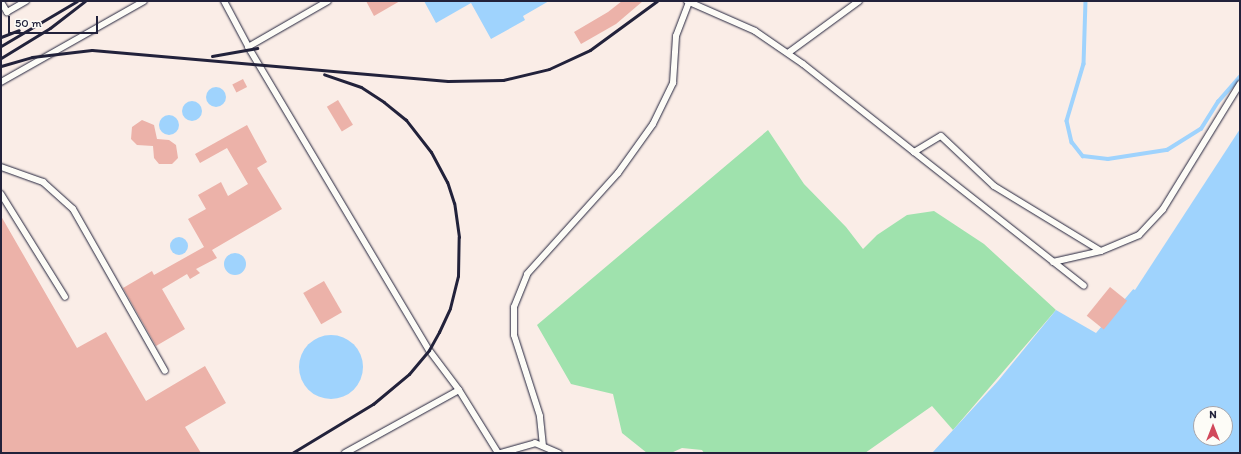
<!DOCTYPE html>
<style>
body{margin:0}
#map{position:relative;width:1241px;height:454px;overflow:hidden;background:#faede7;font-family:Itim,sans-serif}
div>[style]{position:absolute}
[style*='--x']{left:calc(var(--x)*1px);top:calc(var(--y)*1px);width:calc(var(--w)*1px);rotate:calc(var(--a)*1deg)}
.green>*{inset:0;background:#9fe2ad}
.water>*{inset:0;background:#9fd3fd}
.round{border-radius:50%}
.pier>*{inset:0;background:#faede7}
.stream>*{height:3.5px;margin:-1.75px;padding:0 1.75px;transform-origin:1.75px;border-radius:1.75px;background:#9fd3fd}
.building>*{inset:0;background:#ecb2a9;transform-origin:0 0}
.roads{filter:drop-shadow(0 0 1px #22223b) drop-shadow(0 0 1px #22223b)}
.service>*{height:6px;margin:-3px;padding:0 3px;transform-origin:3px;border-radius:3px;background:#fdfcf7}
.rail>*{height:3px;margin:-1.5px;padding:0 1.5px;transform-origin:1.5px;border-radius:1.5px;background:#22223b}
span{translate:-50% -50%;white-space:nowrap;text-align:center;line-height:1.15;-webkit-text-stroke:3px #fdfcf7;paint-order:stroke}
.frame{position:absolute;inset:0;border:2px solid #22223b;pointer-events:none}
.north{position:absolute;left:1193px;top:406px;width:40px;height:40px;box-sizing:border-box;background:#fdfcf7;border:1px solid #a5a5ac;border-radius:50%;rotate:0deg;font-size:11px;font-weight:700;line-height:16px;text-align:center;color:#22223b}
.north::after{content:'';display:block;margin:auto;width:14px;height:18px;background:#d1495b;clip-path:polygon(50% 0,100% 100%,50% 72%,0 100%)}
.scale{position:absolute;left:8px;top:16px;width:90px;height:18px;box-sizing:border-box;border:2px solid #22223b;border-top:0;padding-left:5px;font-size:12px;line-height:14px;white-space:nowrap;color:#22223b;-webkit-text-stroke:3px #fdfcf7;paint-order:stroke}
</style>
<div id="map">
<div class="green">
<i style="clip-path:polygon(768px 130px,804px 184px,846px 227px,863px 249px,877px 235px,907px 215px,934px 211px,984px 244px,1056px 310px,953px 430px,932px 406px,865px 453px,704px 453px,702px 450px,682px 448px,671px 453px,647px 453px,622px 433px,613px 394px,571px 384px,537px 325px)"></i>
</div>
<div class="water">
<i style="clip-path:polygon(424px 1px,549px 1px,523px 16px,525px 20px,491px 39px,471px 3px,436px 23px)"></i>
<i class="round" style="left:206px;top:87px;width:20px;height:20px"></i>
<i class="round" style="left:182px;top:101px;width:20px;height:20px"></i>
<i class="round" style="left:159px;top:115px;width:20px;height:20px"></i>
<i style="clip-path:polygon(evenodd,1240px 118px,1240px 453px,932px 453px,998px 381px,1056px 310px,1096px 333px,1135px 287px,1240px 118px,1201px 414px,1225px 414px,1225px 438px,1201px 438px,1201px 414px)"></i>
<i class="round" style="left:170px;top:237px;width:18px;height:18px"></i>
<i class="round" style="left:224px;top:253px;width:22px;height:22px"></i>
<i class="round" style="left:299px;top:335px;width:64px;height:64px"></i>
</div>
<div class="pier">
<i style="clip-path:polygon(1240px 116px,1240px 129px,1135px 290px,1131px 288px,1155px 245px)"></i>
</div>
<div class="stream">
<i style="--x:1086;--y:1;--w:63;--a:91.8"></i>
<i style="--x:1084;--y:64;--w:59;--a:106.6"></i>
<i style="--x:1067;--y:121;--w:22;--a:77"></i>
<i style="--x:1072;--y:142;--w:18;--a:52"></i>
<i style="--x:1083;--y:156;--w:25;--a:7"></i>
<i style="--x:1108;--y:159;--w:60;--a:-8.7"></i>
<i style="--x:1167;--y:150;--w:40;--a:-32"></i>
<i style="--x:1201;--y:129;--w:32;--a:-58"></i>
<i style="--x:1218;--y:102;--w:33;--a:-49"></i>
</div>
<div class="building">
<i style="clip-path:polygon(366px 1px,400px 1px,374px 16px)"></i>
<i style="clip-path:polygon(622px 1px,643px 1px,616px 24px,581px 44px,574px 32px,608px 12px)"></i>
<i style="left:243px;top:79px;width:9px;height:12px;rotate:63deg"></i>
<i style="left:338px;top:100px;width:29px;height:13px;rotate:59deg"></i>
<i style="clip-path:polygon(142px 120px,154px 125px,157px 139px,169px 140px,176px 145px,178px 158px,172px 164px,159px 164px,154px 158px,153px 146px,137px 145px,131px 139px,132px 127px)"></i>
<i style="clip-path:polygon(247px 125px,267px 162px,257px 168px,282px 209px,212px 250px,217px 258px,196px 269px,200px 273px,190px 279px,187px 274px,162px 289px,185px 329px,156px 346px,123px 288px,152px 271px,154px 275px,204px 247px,188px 219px,206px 209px,198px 195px,221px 182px,228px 196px,248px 184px,227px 148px,200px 163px,195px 154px)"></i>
<i style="clip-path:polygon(1px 216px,77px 348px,106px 332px,146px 401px,205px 366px,226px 403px,185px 427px,201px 453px,1px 453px)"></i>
<i style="left:324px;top:281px;width:36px;height:24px;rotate:60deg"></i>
<i style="left:1110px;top:287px;width:22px;height:37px;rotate:39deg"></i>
</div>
<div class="roads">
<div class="service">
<i style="--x:224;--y:1;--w:55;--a:62"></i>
<i style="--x:250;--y:50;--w:349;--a:59.2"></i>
<i style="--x:429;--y:350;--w:50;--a:53.1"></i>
<i style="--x:459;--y:390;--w:74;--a:58.2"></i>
<i style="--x:687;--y:1;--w:74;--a:23.8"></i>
<i style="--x:755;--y:31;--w:58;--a:34.5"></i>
<i style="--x:803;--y:64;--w:142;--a:38.4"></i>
<i style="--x:914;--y:152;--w:31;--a:-31"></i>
<i style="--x:941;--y:136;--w:73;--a:43.3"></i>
<i style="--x:994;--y:186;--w:125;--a:31.3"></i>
<i style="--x:1;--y:2;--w:12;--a:59"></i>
<i style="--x:7;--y:12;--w:22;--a:-30"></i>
<i style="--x:248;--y:47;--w:92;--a:-29.9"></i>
<i style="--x:788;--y:53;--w:88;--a:-36.2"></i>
<i style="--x:1;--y:82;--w:164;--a:-29.5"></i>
<i style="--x:914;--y:152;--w:216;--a:38.2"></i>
<i style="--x:1;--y:167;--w:45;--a:19.7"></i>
<i style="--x:43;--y:182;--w:40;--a:42"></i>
<i style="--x:73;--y:209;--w:186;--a:60.4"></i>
<i style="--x:1;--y:194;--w:121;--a:58.1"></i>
<i style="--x:1053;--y:262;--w:49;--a:-12.9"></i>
<i style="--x:1101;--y:251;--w:41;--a:-22.8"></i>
<i style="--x:1139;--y:235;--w:35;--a:-47"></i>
<i style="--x:1163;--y:209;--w:147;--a:-58.4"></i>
<i style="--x:543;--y:446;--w:30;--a:-96"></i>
<i style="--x:540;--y:416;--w:85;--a:-107.8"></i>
<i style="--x:514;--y:335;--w:28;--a:-90"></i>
<i style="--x:514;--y:307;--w:35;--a:-68"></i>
<i style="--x:527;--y:274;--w:136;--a:-48"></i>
<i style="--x:618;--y:173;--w:60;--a:-54.5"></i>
<i style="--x:653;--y:124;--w:46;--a:-64"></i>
<i style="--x:673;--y:83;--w:47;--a:-86.3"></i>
<i style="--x:676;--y:36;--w:36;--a:-69"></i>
<i style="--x:345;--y:453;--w:130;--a:-28.9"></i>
<i style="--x:501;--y:453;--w:35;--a:-16"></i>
<i style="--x:535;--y:443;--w:26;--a:23"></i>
</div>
</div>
<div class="rail">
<i style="--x:1;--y:37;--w:19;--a:-21"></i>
<i style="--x:1;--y:46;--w:88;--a:-30.6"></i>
<i style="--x:212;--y:56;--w:46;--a:-10.1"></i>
<i style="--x:1;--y:58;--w:57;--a:-31.5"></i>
<i style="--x:50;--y:28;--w:44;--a:-37.6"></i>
<i style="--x:1;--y:66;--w:32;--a:-16"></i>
<i style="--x:32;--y:57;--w:60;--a:-6.7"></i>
<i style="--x:92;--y:50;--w:357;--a:5"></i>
<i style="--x:448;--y:81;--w:55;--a:-1"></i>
<i style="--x:503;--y:80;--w:47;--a:-13.4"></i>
<i style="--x:549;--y:69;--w:45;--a:-24.9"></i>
<i style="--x:590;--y:50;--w:83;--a:-36.2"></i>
<i style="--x:292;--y:453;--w:95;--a:-31.2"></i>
<i style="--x:373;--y:404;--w:47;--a:-39.8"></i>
<i style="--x:409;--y:374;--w:31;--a:-50"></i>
<i style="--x:429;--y:350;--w:21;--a:-61"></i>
<i style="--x:439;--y:332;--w:26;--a:-65"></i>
<i style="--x:450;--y:308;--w:33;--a:-76"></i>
<i style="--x:458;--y:276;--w:39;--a:-89"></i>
<i style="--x:459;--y:237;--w:34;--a:-98"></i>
<i style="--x:454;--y:203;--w:22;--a:-108"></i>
<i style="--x:447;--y:182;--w:34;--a:-118"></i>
<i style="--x:431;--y:152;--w:41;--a:-128"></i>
<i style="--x:406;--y:120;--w:28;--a:-141"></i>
<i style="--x:384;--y:102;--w:27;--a:-147"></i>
<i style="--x:361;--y:87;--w:39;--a:-161"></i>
</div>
<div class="frame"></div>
<div class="north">N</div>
<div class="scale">50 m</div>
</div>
